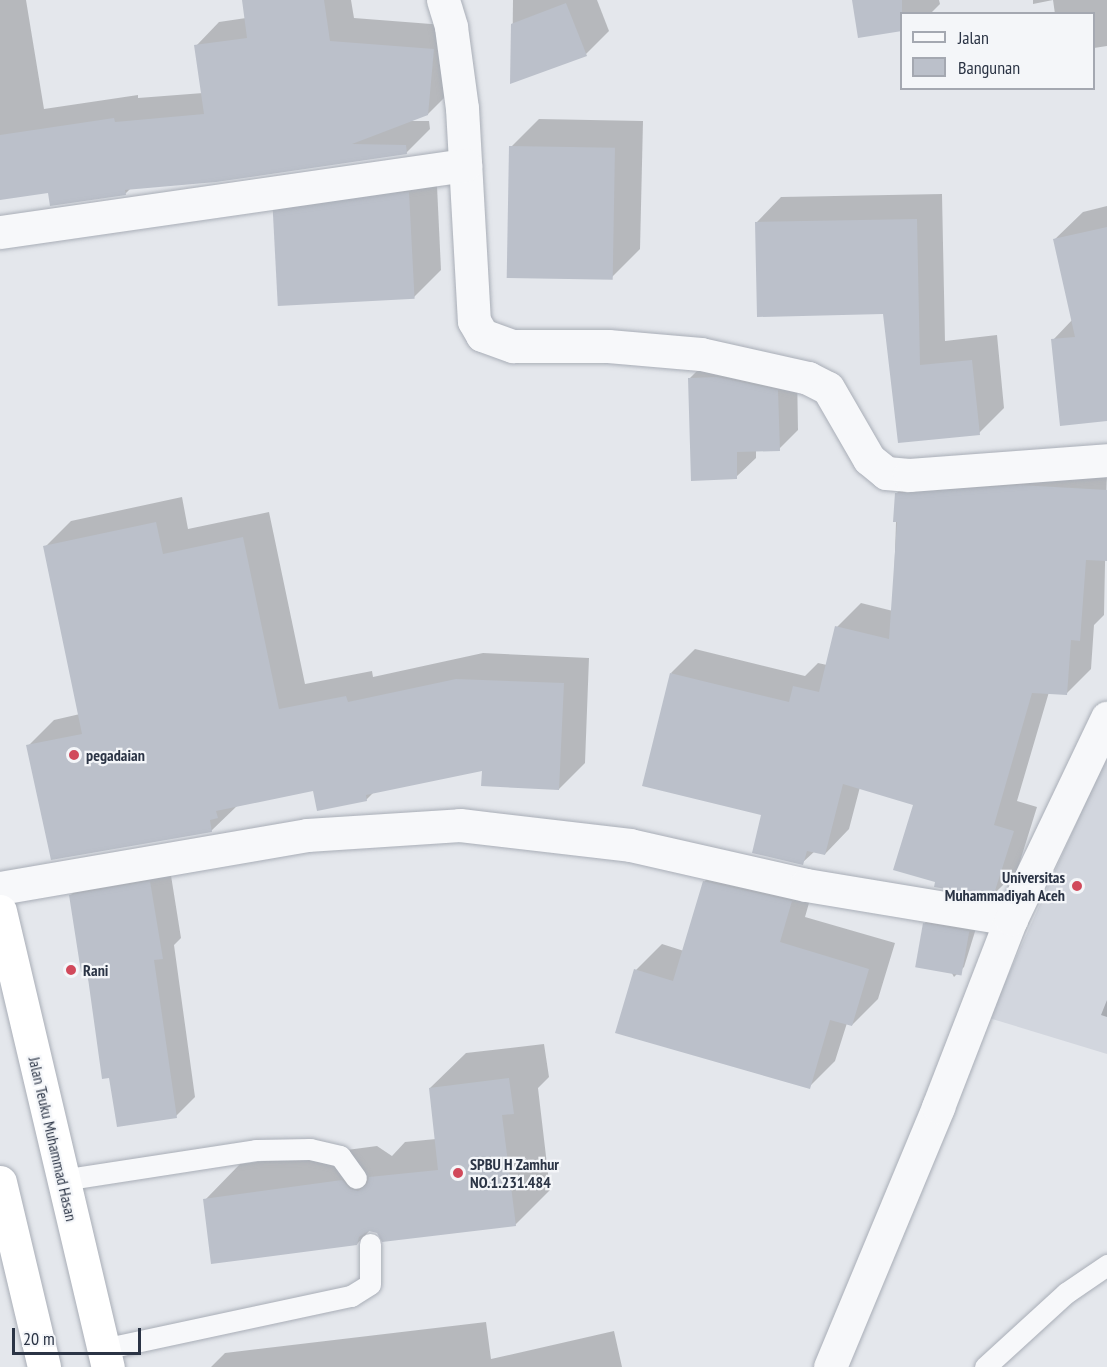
<!DOCTYPE html>
<style>
body{margin:0}
#map{position:relative;width:1107px;height:1367px;overflow:hidden;background:#e4e7ec;font-family:"PT Sans Narrow",sans-serif}
div>[style]{position:absolute}
[style*='--x']{left:calc(var(--x)*1px);top:calc(var(--y)*1px);width:calc(var(--w)*1px);rotate:calc(var(--a)*1deg)}
.built>*{inset:0;background:#d2d6de}
.shadow>*{inset:0;background:#0003}
.building>*{inset:0;background:#bbc0ca;transform-origin:0 0}
.roads{filter:drop-shadow(0 0 2px #a9aeb7) drop-shadow(0 0 2px #a9aeb7)}
.lane>*{height:21px;margin:-10.5px;padding:0 10.5px;transform-origin:10.5px;border-radius:10.5px;background:#f7f8fa}
.street>*{height:33px;margin:-16.5px;padding:0 16.5px;transform-origin:16.5px;border-radius:16.5px;background:#f7f8fa}
.highway>*{height:33px;margin:-16.5px;padding:0 16.5px;transform-origin:16.5px;border-radius:16.5px;background:#fff}
.dots>*{width:16px;height:16px;translate:-50% -50%;box-sizing:border-box;border:3px solid #f4f6f9;border-radius:50%}
span{translate:-50% -50%;white-space:nowrap;text-align:center;line-height:1.15;-webkit-text-stroke:4.5px #f4f6f9;paint-order:stroke}
.poi-label{font-size:16px;color:#2b3445;font-weight:700}
.left{translate:0 -50%;text-align:left}
.right{translate:-100% -50%;text-align:right}
.street-label{font-size:16px;color:#2b3445}
.legend{position:absolute;left:900px;top:12px;width:195px;height:78px;box-sizing:border-box;background:#f4f6f9;border:2px solid #a4a8b1;margin:0;padding:8px 10px;list-style:none;font-size:18px;color:#2b3445}
.legend li{display:flex;align-items:center;gap:12px;height:30px}
.legend b{width:30px;border:2px solid #a4a8b1}
.scale{position:absolute;left:12px;top:1328px;width:129px;height:27px;box-sizing:border-box;border:3px solid #2b3445;border-top:0;padding-left:8px;font-size:18px;line-height:21px;white-space:nowrap;color:#2b3445;-webkit-text-stroke:4px #f4f6f9;paint-order:stroke}
</style>
<div id="map">
<div class="built">
<i style="clip-path:polygon(1107px 755px,1107px 1054px,989px 1018px)"></i>
</div>
<div class="shadow">
<i style="clip-path:polygon(0 0,26px 0,44px 109px,138px 95px,138px 98px,203px 93px,196px 46px,219px 22px,246px 18px,243px 0,351px 0,354px 18px,457px 26px,452px 90px,428px 114px,408px 121px,429px 121px,430px 129px,406px 153px,131px 188px,125px 194px,49px 191px,0 199px)"></i>
<i style="clip-path:polygon(513px 0,597px 0,609px 31px,586px 54px,512px 82px)"></i>
<i style="clip-path:polygon(854px 0,939px 0,940px 4px,930px 14px,902px 14px)"></i>
<i style="clip-path:polygon(1033px 0,1107px 0,1107px 46px,1094px 48px,1094px 14px,1055px 14px,1053px 0,1033px 4px)"></i>
<i style="clip-path:polygon(539px 119px,643px 121px,640px 249px,612px 277px,511px 147px)"></i>
<i style="clip-path:polygon(436px 165px,441px 270px,413px 298px,275px 212px,303px 184px)"></i>
<i style="clip-path:polygon(942px 194px,945px 341px,997px 335px,1004px 408px,979px 433px,899px 441px,885px 313px,756px 223px,781px 197px)"></i>
<i style="clip-path:polygon(1107px 206px,1107px 420px,1053px 340px,1073px 319px,1054px 240px,1083px 212px)"></i>
<i style="clip-path:polygon(709px 359px,797px 371px,798px 430px,779px 449px,756px 450px,756px 458px,736px 477px,690px 378px)"></i>
<i style="clip-path:polygon(1107px 465px,1104px 615px,1094px 625px,1091px 669px,1067px 693px,1049px 692px,1017px 801px,1037px 807px,1017px 871px,993px 895px,937px 881px,915px 804px,860px 787px,849px 829px,825px 854px,815px 851px,802px 863px,763px 813px,671px 673px,695px 649px,805px 676px,818px 663px,827px 665px,837px 627px,861px 603px,893px 611px,897px 493px,921px 469px)"></i>
<i style="clip-path:polygon(182px 497px,188px 529px,269px 512px,305px 684px,372px 671px,373px 677px,483px 653px,589px 658px,585px 763px,559px 789px,483px 769px,374px 792px,366px 800px,315px 789px,237px 806px,211px 831px,28px 746px,54px 720px,80px 714px,45px 547px,71px 521px)"></i>
<i style="clip-path:polygon(730px 855px,817px 875px,805px 917px,895px 943px,878px 999px,852px 1025px,847px 1023px,835px 1061px,809px 1087px,636px 970px,662px 944px,684px 951px,704px 882px)"></i>
<i style="clip-path:polygon(169px 863px,181px 938px,174px 945px,195px 1097px,176px 1116px,110px 1076px,70px 896px,90px 876px)"></i>
<i style="clip-path:polygon(934px 914px,978px 922px,964px 967px,954px 977px,924px 924px)"></i>
<i style="clip-path:polygon(1107px 1000px,1107px 1017px,1101px 1015px)"></i>
<i style="clip-path:polygon(544px 1044px,549px 1077px,538px 1088px,550px 1190px,515px 1225px,370px 1230px,357px 1244px,205px 1200px,240px 1164px,377px 1146px,392px 1156px,405px 1142px,436px 1139px,430px 1088px,466px 1053px)"></i>
<i style="clip-path:polygon(486px 1322px,491px 1359px,614px 1331px,622px 1367px,211px 1367px,225px 1353px)"></i>
</div>
<div class="building">
<i style="clip-path:polygon(242px 0,324px 0,330px 41px,434px 49px,428px 115px,352px 144px,406px 145px,407px 154px,216px 182px,125px 190px,126px 195px,50px 206px,48px 193px,0 200px,0 135px,114px 118px,115px 122px,204px 114px,194px 45px,247px 38px)"></i>
<i style="clip-path:polygon(852px 0,902px 0,902px 31px,858px 38px)"></i>
<i style="clip-path:polygon(566px 3px,587px 56px,510px 84px,511px 24px)"></i>
<i style="left:509px;top:146px;width:106px;height:132px;rotate:1deg"></i>
<i style="left:409px;top:192px;width:107px;height:137px;rotate:87deg"></i>
<i style="clip-path:polygon(917px 219px,920px 365px,972px 360px,980px 435px,898px 443px,883px 314px,757px 317px,755px 222px)"></i>
<i style="clip-path:polygon(1107px 227px,1107px 421px,1060px 426px,1051px 339px,1075px 337px,1053px 239px)"></i>
<i style="clip-path:polygon(717px 377px,778px 390px,780px 451px,737px 452px,737px 479px,691px 481px,688px 378px)"></i>
<i style="clip-path:polygon(1020px 485px,1107px 490px,1107px 561px,1086px 560px,1080px 641px,1071px 640px,1067px 695px,1032px 693px,994px 825px,1014px 831px,993px 897px,934px 887px,935px 882px,893px 870px,913px 805px,843px 784px,825px 855px,807px 851px,803px 865px,752px 853px,761px 815px,642px 786px,670px 673px,789px 702px,793px 686px,819px 692px,835px 626px,889px 639px,897px 522px,893px 522px,895px 493px)"></i>
<i style="clip-path:polygon(156px 522px,163px 554px,243px 537px,279px 709px,346px 696px,348px 702px,456px 679px,564px 683px,559px 790px,481px 786px,482px 771px,366px 795px,367px 801px,317px 811px,313px 791px,216px 811px,218px 818px,210px 820px,212px 832px,51px 860px,26px 745px,82px 734px,43px 546px)"></i>
<i style="clip-path:polygon(150px 881px,163px 959px,154px 960px,177px 1118px,117px 1127px,109px 1078px,102px 1079px,87px 971px,81px 972px,69px 895px)"></i>
<i style="clip-path:polygon(703px 881px,792px 901px,780px 942px,869px 969px,852px 1026px,830px 1020px,810px 1089px,615px 1033px,634px 969px,673px 981px)"></i>
<i style="left:923px;top:923px;width:47px;height:45px;rotate:10deg"></i>
<i style="clip-path:polygon(509px 1078px,514px 1114px,502px 1115px,516px 1226px,382px 1242px,377px 1233px,369px 1231px,359px 1237px,357px 1245px,211px 1264px,203px 1199px,342px 1180px,350px 1189px,358px 1191px,367px 1184px,369px 1177px,438px 1170px,429px 1088px)"></i>
</div>
<div class="roads">
<div class="lane">
<i style="--x:62;--y:1180;--w:196;--a:-8.8"></i>
<i style="--x:256;--y:1150;--w:54;--a:-1.1"></i>
<i style="--x:310;--y:1149;--w:31;--a:13"></i>
<i style="--x:340;--y:1156;--w:27;--a:54"></i>
<i style="--x:103;--y:1349;--w:254;--a:-12.1"></i>
<i style="--x:351;--y:1296;--w:22;--a:-32"></i>
<i style="--x:370;--y:1284;--w:40;--a:-90"></i>
<i style="--x:985;--y:1367;--w:110;--a:-42.4"></i>
<i style="--x:1066;--y:1293;--w:50;--a:-34.3"></i>
</div>
<div class="street">
<i style="--x:443;--y:0;--w:28;--a:73"></i>
<i style="--x:451;--y:27;--w:82;--a:82.3"></i>
<i style="--x:462;--y:108;--w:213;--a:86.8"></i>
<i style="--x:474;--y:321;--w:16;--a:60"></i>
<i style="--x:482;--y:335;--w:33;--a:20"></i>
<i style="--x:513;--y:346;--w:95;--a:0"></i>
<i style="--x:608;--y:346;--w:93;--a:4.9"></i>
<i style="--x:701;--y:354;--w:110;--a:12.6"></i>
<i style="--x:808;--y:378;--w:22;--a:27"></i>
<i style="--x:828;--y:388;--w:82;--a:60"></i>
<i style="--x:869;--y:459;--w:22;--a:39"></i>
<i style="--x:886;--y:473;--w:23;--a:5"></i>
<i style="--x:909;--y:475;--w:199;--a:-4.3"></i>
<i style="--x:0;--y:232;--w:470;--a:-8.2"></i>
<i style="--x:0;--y:888;--w:312;--a:-9.8"></i>
<i style="--x:307;--y:835;--w:153;--a:-3.7"></i>
<i style="--x:460;--y:825;--w:171;--a:6.7"></i>
<i style="--x:630;--y:845;--w:180;--a:12.8"></i>
<i style="--x:806;--y:885;--w:208;--a:9.4"></i>
<i style="--x:830;--y:1367;--w:282;--a:-67.4"></i>
<i style="--x:938;--y:1107;--w:202;--a:-68.8"></i>
<i style="--x:1011;--y:919;--w:223;--a:-64.5"></i>
</div>
<div class="highway">
<i style="--x:0;--y:911;--w:469;--a:76.7"></i>
<i style="--x:0;--y:1182;--w:190;--a:76.6"></i>
</div>
</div>
<div class="dots">
<i style="left:74px;top:755px;background:#d1495b"></i>
<i style="left:1077px;top:886px;background:#d1495b"></i>
<i style="left:71px;top:970px;background:#d1495b"></i>
<i style="left:458px;top:1173px;background:#d1495b"></i>
</div>
<div class="poi-label">
<span class="left" style="left:86px;top:755px">pegadaian</span>
<span class="right" style="left:1065px;top:886px">Universitas<br>Muhammadiyah Aceh</span>
<span class="left" style="left:83px;top:970px">Rani</span>
<span class="left" style="left:470px;top:1173px">SPBU H Zamhur<br>NO.1.231.484</span>
</div>
<div class="street-label">
<span style="left:53px;top:1139px;rotate:77deg">Jalan Teuku Muhammad Hasan</span>
</div>
<ul class="legend">
<li><b style="height:8px;background:#f7f8fa"></b>Jalan</li>
<li><b style="height:16px;background:#bbc0ca"></b>Bangunan</li>
</ul>
<div class="scale">20 m</div>
</div>
